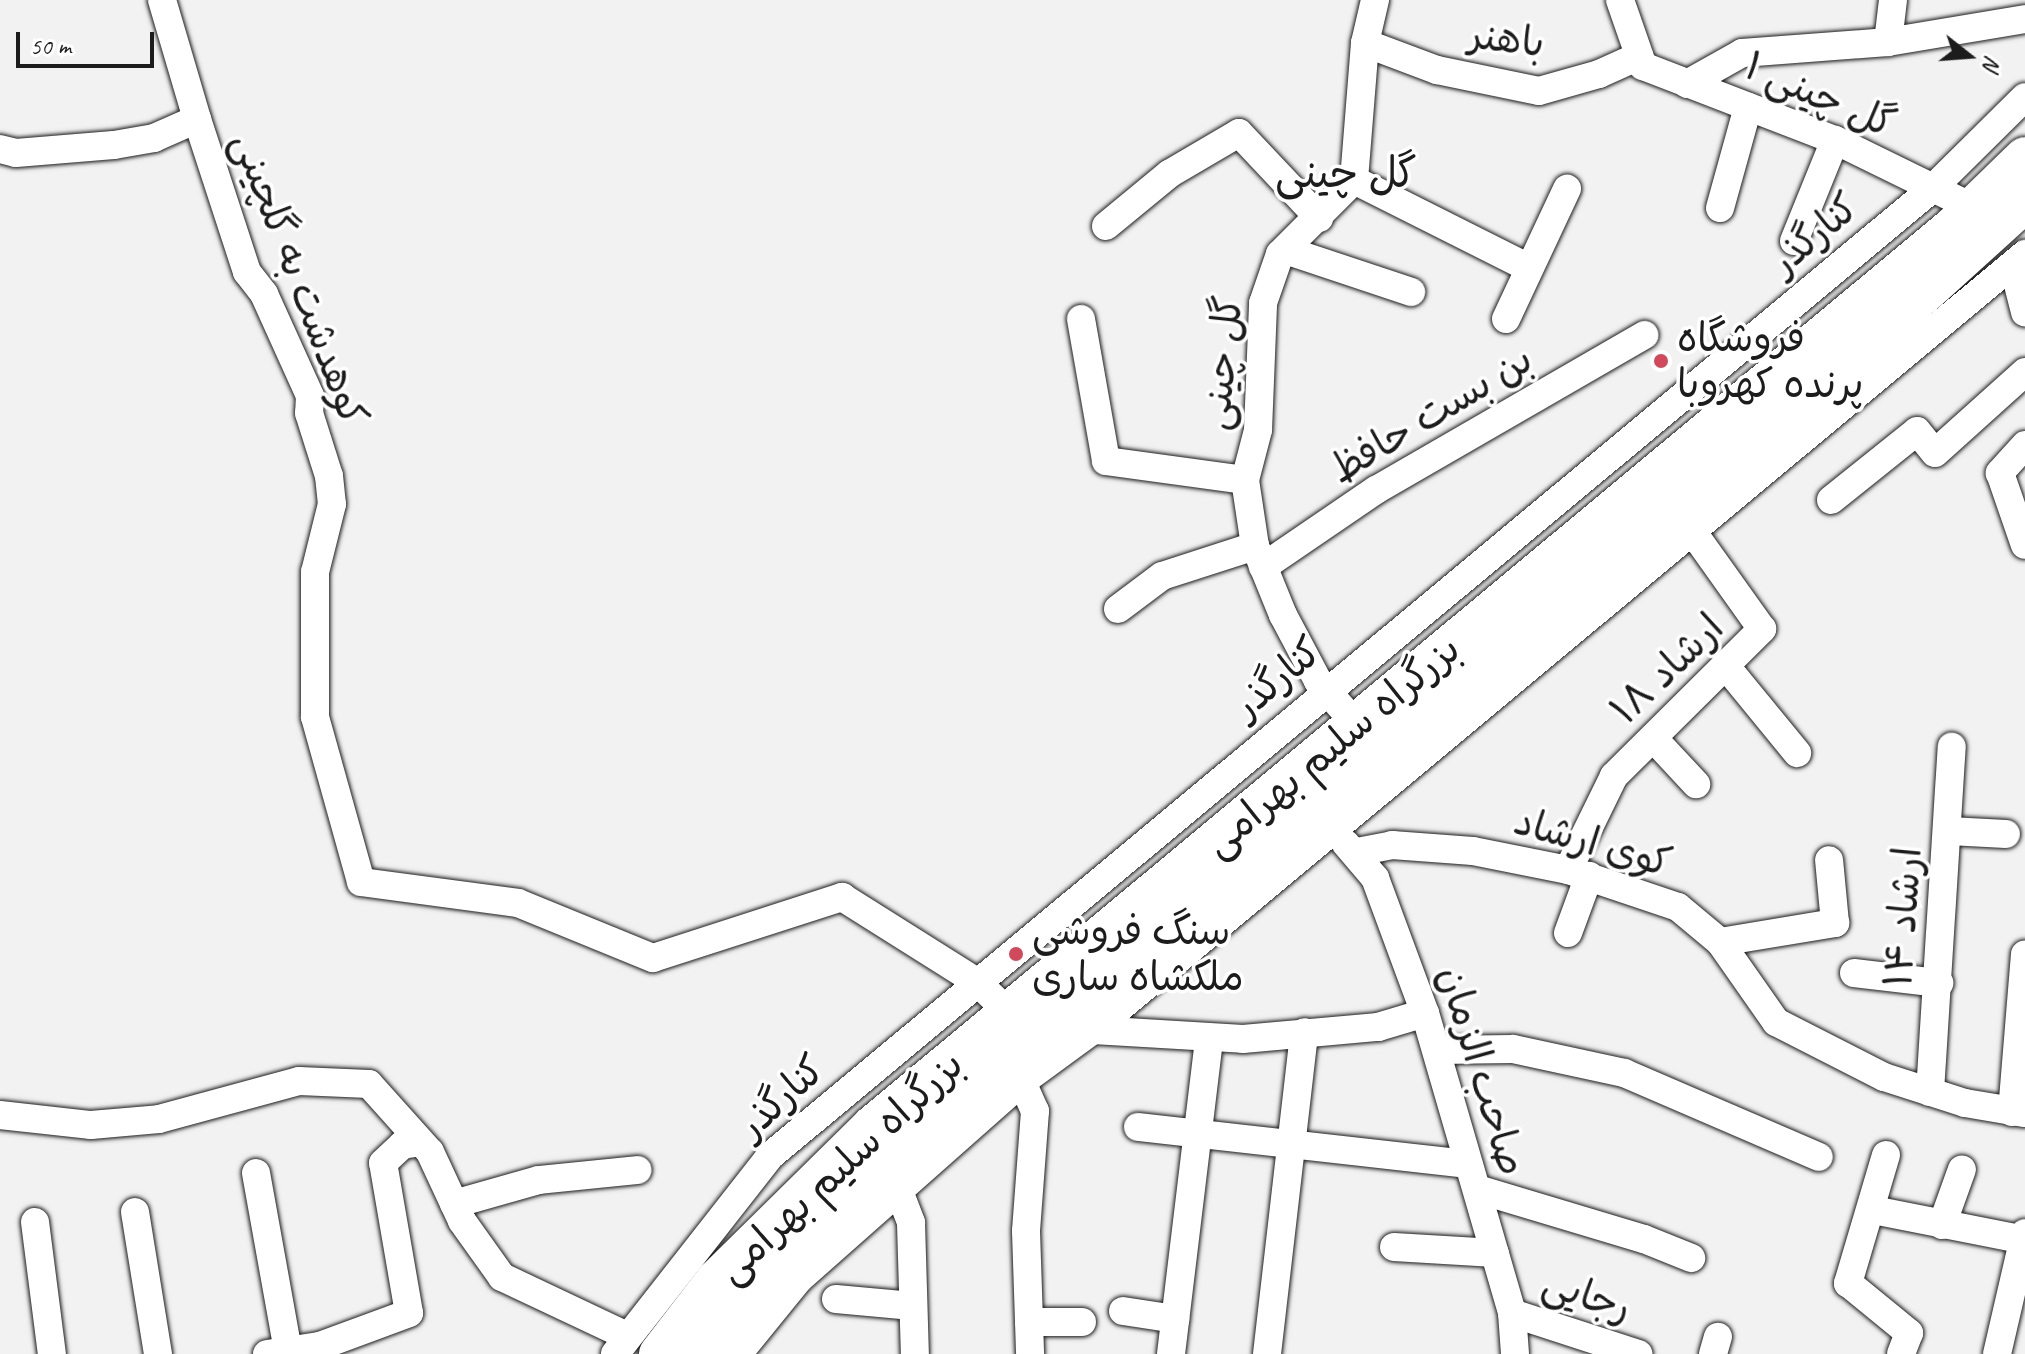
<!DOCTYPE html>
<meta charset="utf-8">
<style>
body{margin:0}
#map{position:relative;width:2025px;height:1354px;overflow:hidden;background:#f2f2f2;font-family:Caveat,"Playpen Sans Arabic",sans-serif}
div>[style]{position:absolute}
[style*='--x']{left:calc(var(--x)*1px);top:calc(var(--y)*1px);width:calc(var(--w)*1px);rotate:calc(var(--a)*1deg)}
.roads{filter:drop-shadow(0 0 2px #1c1c1c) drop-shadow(0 0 2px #1c1c1c)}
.minor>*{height:28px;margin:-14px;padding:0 14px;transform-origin:14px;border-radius:14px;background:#fff}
.highway>*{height:40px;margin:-20px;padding:0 20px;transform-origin:20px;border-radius:20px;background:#fff}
.dots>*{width:22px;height:22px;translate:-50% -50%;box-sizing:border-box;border:4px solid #fff;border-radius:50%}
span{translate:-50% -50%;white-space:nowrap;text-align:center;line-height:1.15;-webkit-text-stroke:7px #fff;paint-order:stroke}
.street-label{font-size:40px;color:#1c1c1c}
.poi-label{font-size:40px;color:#1c1c1c}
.left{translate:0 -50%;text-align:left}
.neighbourhood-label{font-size:42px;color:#1c1c1c}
.north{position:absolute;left:1929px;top:16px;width:80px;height:80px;-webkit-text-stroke:6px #fff;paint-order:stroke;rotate:107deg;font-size:22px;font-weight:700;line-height:32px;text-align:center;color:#1c1c1c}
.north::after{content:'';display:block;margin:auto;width:28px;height:36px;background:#1c1c1c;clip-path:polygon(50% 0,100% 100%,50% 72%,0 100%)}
.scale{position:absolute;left:16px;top:32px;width:138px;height:36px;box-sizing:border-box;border:4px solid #1c1c1c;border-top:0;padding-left:10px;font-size:24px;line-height:28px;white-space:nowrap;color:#1c1c1c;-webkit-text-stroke:6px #fff;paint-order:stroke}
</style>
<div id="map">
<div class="roads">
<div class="minor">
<i style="--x:162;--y:0;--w:124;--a:73.6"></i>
<i style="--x:1620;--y:0;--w:70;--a:70.8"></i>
<i style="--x:1643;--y:66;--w:206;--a:21.1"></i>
<i style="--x:1835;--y:140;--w:155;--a:26.1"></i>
<i style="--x:1888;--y:42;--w:139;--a:-9.5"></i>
<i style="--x:1365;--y:43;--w:77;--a:20.6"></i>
<i style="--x:1437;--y:70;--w:104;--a:11.6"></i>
<i style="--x:1539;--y:91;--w:62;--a:-15.8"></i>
<i style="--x:1599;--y:74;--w:44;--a:-24.2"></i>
<i style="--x:1687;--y:84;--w:63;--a:-29.4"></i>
<i style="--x:1742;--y:53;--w:146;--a:-4.3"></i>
<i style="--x:1888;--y:42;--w:42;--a:-83.2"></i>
<i style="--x:0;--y:149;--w:16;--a:14"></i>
<i style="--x:16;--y:153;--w:98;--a:-4.7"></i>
<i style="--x:114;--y:145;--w:41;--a:-9.9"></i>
<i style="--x:154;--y:138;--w:47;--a:-23.8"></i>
<i style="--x:197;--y:119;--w:161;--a:71.9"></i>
<i style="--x:247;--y:272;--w:28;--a:52"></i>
<i style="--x:264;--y:294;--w:112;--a:65.7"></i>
<i style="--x:310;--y:396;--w:17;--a:93"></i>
<i style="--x:309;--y:413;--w:66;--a:72.4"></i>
<i style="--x:329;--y:476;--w:28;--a:84"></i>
<i style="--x:332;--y:504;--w:70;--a:104"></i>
<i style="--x:315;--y:572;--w:145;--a:90"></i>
<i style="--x:315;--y:717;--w:171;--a:74.4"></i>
<i style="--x:361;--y:882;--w:158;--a:7.6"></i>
<i style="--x:518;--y:903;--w:146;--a:22.2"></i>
<i style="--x:653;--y:958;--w:199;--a:-17.9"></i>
<i style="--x:842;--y:897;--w:160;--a:32.2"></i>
<i style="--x:977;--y:982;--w:45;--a:44.1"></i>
<i style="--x:1354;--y:180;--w:196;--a:26.7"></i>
<i style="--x:1720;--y:208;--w:105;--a:-74.5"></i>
<i style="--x:1106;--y:226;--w:82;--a:-39.5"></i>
<i style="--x:1169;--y:174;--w:81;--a:-30.4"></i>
<i style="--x:1239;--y:133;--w:117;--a:46.7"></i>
<i style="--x:1794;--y:241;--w:109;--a:-67.9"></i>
<i style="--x:1285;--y:250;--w:133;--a:18.4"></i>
<i style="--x:2013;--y:265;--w:49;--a:75.7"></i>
<i style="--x:1081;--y:319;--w:144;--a:80"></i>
<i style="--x:1106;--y:461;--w:140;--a:7.8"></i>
<i style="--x:1506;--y:319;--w:144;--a:-64.9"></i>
<i style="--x:2025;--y:445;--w:38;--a:132"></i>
<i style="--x:2000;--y:473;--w:76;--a:70.9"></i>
<i style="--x:1831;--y:500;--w:110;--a:-38.7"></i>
<i style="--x:1917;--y:431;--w:28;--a:51"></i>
<i style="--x:1935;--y:453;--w:121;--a:-42"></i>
<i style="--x:1263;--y:567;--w:137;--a:-34.3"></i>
<i style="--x:1376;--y:490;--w:310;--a:-30"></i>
<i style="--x:1118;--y:609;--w:55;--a:-36.9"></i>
<i style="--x:1162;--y:576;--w:98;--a:-17.9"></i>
<i style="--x:1725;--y:665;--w:114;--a:50.7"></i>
<i style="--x:1357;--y:725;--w:59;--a:-131.6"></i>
<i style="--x:1318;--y:681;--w:75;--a:-117.9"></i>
<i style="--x:1283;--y:615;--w:74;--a:-112.1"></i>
<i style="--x:1255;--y:546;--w:67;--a:-98.6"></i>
<i style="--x:1245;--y:480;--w:52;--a:-75.4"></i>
<i style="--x:1258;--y:430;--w:127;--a:-87.7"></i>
<i style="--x:1263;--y:303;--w:52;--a:-70.9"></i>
<i style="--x:1280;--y:254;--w:105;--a:-45"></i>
<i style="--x:1354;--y:180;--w:137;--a:-85.4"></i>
<i style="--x:1365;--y:43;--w:44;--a:-76.9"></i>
<i style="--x:1654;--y:739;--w:62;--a:47"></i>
<i style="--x:1949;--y:831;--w:57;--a:3"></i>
<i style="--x:1346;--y:844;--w:45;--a:49.5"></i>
<i style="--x:1375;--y:878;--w:144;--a:69.7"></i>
<i style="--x:1425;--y:1013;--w:312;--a:73.8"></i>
<i style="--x:1512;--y:1313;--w:41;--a:85.8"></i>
<i style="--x:1357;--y:852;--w:36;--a:-11"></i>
<i style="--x:1392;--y:845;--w:81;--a:4.2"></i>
<i style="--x:1473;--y:851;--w:97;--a:11.3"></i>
<i style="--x:1568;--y:870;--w:116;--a:18.6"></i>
<i style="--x:1678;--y:907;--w:55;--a:39.8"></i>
<i style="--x:1720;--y:942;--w:98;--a:55"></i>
<i style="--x:1776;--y:1022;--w:121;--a:27"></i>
<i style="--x:1884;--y:1077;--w:85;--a:17.8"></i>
<i style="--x:1965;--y:1103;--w:61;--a:9.5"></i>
<i style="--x:1568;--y:870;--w:105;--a:-63.9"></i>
<i style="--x:1614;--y:776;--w:209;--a:-44.8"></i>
<i style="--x:1762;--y:629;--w:138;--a:-125.5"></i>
<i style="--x:1568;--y:933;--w:61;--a:-69.8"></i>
<i style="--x:1720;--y:942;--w:117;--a:-9.4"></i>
<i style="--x:1835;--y:923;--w:63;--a:-95.4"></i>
<i style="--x:1854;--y:973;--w:86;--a:6.7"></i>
<i style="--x:1093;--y:1030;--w:150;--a:3.4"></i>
<i style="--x:1243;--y:1039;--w:136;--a:-5.1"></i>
<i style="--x:1378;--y:1027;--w:49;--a:-16.6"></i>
<i style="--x:1437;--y:1050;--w:76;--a:-0.8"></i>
<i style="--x:1513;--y:1049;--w:114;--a:12.2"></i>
<i style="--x:1624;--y:1073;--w:212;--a:23.3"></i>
<i style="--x:1022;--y:1082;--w:32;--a:66"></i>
<i style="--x:1035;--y:1111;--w:120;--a:94.3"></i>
<i style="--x:1026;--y:1231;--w:123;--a:88.1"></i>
<i style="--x:1930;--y:1092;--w:346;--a:-86.4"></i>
<i style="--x:2012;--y:1112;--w:158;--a:-85.3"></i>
<i style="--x:0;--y:1115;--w:92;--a:6.3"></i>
<i style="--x:91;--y:1125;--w:68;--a:-5"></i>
<i style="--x:159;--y:1119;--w:145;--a:-15.2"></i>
<i style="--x:299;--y:1081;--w:70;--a:2.5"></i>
<i style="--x:369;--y:1084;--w:91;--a:48.1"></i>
<i style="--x:430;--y:1152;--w:76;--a:65.1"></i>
<i style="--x:462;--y:1221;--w:69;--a:54.5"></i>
<i style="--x:502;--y:1277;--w:138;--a:25.3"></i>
<i style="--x:1138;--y:1127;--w:332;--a:6.4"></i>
<i style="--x:1886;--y:1155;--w:134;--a:106.5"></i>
<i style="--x:1848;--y:1283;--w:79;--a:39.3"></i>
<i style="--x:1909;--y:1333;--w:22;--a:111"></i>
<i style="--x:256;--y:1173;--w:180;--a:79.8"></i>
<i style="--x:1477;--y:1189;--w:174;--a:16.7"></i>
<i style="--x:1644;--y:1239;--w:51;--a:22"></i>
<i style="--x:899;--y:1191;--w:34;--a:69"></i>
<i style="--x:911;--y:1223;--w:131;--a:88.3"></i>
<i style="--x:454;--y:1204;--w:88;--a:-15.8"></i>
<i style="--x:539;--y:1180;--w:99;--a:-5.8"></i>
<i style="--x:1873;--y:1210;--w:155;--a:11.2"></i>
<i style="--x:135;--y:1212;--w:144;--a:80.8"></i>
<i style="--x:35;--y:1222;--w:133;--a:82.7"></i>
<i style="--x:1942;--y:1225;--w:59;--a:-70.3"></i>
<i style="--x:1394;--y:1247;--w:101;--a:3.4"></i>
<i style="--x:836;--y:1299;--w:77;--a:5.2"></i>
<i style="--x:1123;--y:1311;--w:53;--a:8.7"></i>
<i style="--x:1512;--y:1313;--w:133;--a:18"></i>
<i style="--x:1029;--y:1322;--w:53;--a:0"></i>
<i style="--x:267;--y:1354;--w:54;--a:-8.6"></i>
<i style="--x:320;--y:1346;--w:95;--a:-20.3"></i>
<i style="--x:409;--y:1313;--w:152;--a:-99.8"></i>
<i style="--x:383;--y:1163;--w:26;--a:-43"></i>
<i style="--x:402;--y:1145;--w:18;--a:-9"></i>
<i style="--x:615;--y:1354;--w:251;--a:-51.9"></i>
<i style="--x:770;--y:1156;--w:1513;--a:-39.77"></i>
<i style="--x:1933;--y:188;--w:129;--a:-44.7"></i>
<i style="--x:738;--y:1354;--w:97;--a:-50.9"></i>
<i style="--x:799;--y:1279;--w:298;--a:-41.5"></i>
<i style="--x:1022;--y:1082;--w:88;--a:-36.2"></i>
<i style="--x:1093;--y:1030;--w:1213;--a:-39.78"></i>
<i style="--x:1171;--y:1354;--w:317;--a:-83.1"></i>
<i style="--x:1267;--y:1354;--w:324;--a:-83.4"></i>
<i style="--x:1713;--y:1354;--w:18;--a:-74"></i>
<i style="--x:1997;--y:1354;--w:124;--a:-77"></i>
</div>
<div class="highway">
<i style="--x:659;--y:1354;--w:93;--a:-52.4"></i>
<i style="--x:716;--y:1280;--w:219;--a:-44.6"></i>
<i style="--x:872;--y:1126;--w:1406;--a:-39.75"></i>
<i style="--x:1953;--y:227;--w:100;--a:-44.2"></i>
<i style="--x:703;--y:1354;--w:66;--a:-52.4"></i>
<i style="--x:743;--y:1302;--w:214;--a:-44.6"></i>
<i style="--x:895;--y:1152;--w:1301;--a:-39.76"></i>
<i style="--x:1895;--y:320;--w:176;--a:-42.2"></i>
</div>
</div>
<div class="dots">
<i style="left:1661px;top:361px;background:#d1495b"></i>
<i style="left:1016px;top:954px;background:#d1495b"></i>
</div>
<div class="street-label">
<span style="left:1507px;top:39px;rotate:7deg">باهنر</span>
<span style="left:1820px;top:95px;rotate:23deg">گل چینی ۱</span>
<span style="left:1814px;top:234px;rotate:-40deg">کنارگذر</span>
<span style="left:300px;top:279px;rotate:69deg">کوهدشت به گلچینی</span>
<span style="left:1222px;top:363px;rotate:-84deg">گل چینی</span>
<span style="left:1431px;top:414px;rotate:-31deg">بن بست حافظ</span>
<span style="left:1667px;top:669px;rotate:-44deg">ارشاد ۱۸</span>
<span style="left:1277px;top:678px;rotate:-40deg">کنارگذر</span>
<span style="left:1332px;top:746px;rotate:-40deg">بزرگراه سلیم بهرامی</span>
<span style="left:1593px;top:842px;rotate:16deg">کوی ارشاد</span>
<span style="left:1903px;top:917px;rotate:-86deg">ارشاد ۱۴</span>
<span style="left:1482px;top:1071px;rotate:73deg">صاحب الزمان</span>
<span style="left:781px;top:1097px;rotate:-42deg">کنارگذر</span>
<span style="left:840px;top:1167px;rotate:-43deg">بزرگراه سلیم بهرامی</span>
<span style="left:1587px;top:1295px;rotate:18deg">رجایی</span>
</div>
<div class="poi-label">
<span class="left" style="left:1677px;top:361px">فروشگاه<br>پرنده کهروبا</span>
<span class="left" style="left:1032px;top:954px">سنگ فروشی<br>ملکشاه ساری</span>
</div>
<div class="neighbourhood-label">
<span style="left:1346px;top:174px">گل چینی</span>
</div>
<div class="north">N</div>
<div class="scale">50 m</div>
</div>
